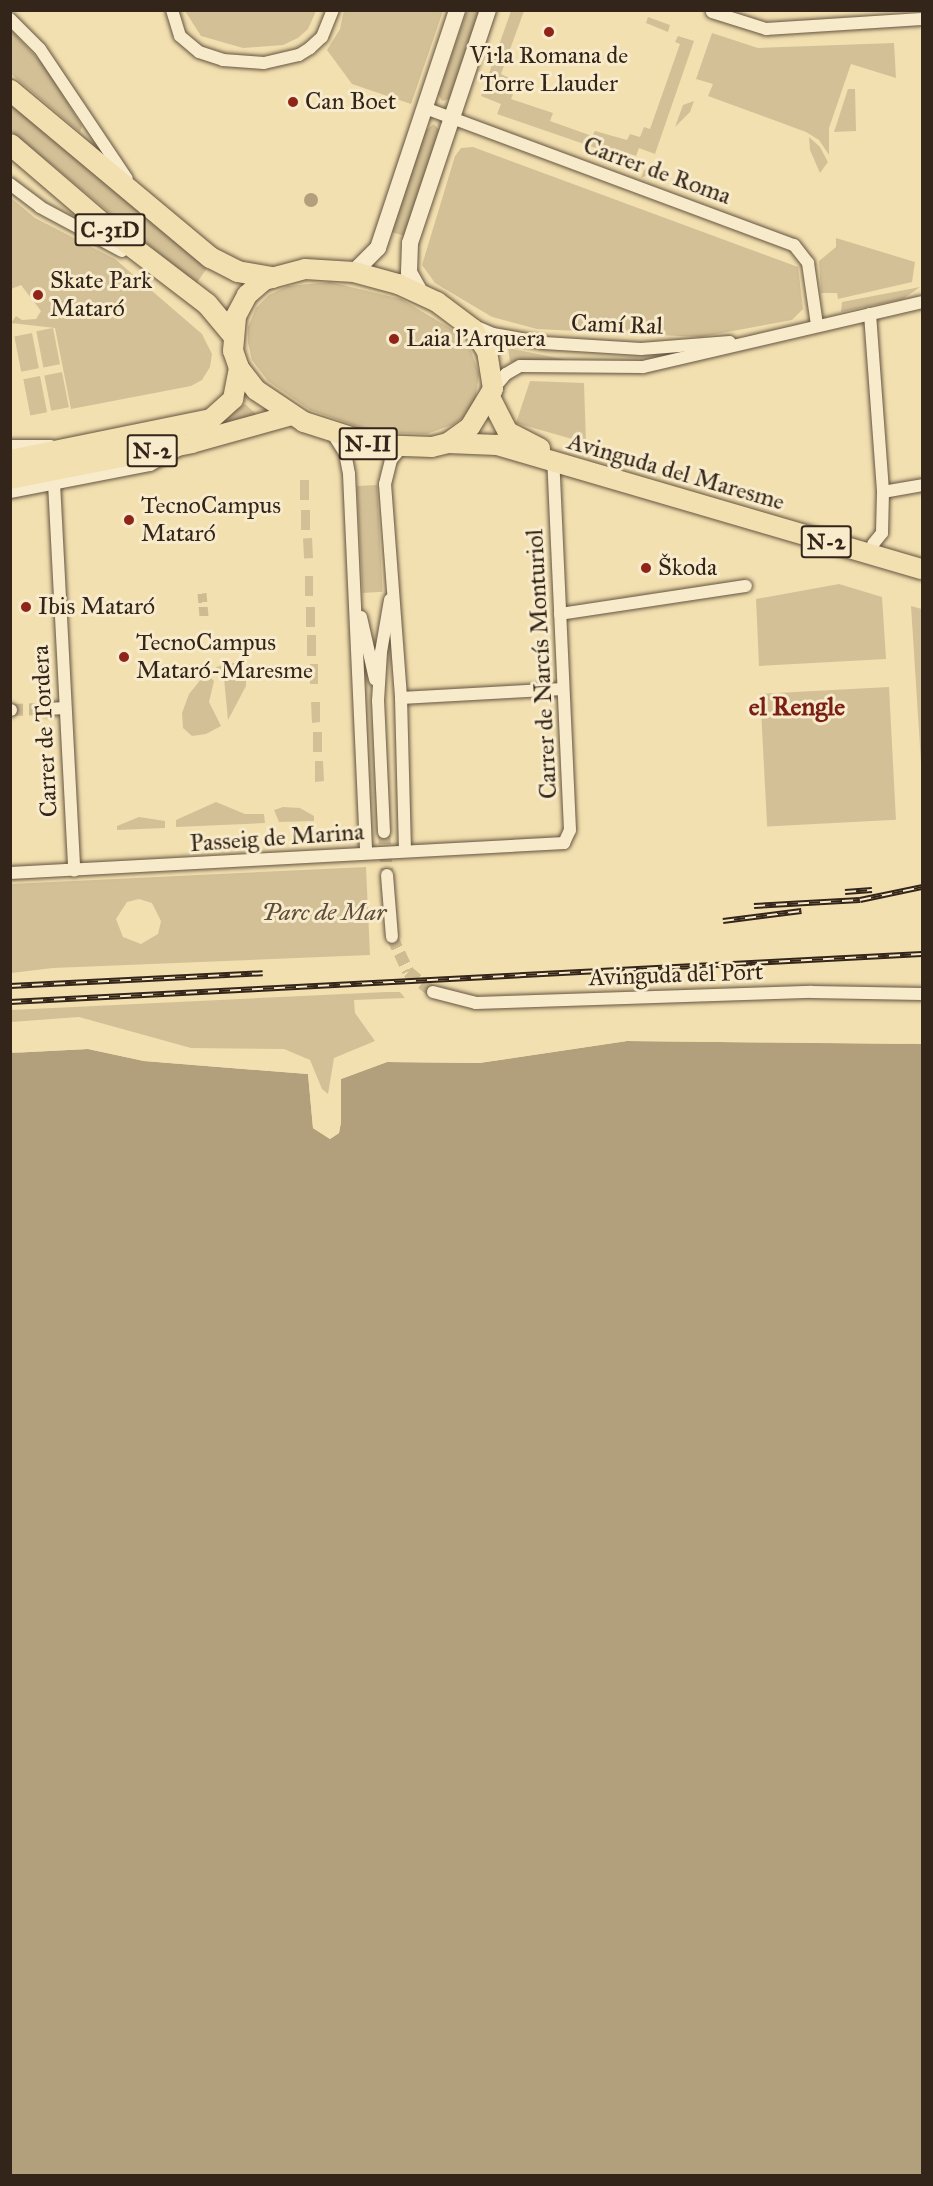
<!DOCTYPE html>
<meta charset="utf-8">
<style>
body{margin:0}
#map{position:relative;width:933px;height:2186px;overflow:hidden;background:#f3e0b0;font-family:"IM FELL Great Primer",serif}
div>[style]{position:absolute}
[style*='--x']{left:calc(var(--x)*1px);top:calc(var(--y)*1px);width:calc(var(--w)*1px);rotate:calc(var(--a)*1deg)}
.green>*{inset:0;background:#d3c096;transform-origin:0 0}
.water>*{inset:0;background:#b2a07d}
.round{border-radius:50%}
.pier>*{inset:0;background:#f3e0b0}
.pedestrian-tunnel>*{height:9px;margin-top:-4.5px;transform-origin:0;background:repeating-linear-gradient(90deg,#cdbb92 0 9px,transparent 0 13.5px)}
.minor-tunnel>*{height:12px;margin-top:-6px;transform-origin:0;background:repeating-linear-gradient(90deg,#cdbb92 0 12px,transparent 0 18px)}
.roads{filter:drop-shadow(0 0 2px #645440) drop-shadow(0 0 2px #645440)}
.minor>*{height:12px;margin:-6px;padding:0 6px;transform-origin:6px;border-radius:6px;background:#f7ebcc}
.tertiary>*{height:16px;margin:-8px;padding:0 8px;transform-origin:8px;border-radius:8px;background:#f7ebcc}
.primary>*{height:20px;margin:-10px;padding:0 10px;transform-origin:10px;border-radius:10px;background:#f3e0b0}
.trunk>*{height:21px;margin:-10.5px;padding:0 10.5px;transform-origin:10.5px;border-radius:10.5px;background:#f3e0b0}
.rail>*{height:6px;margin-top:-3px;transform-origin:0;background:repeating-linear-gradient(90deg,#f7ebcc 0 11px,#34251a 0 22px);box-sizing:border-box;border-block:2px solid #34251a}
.dots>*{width:16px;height:16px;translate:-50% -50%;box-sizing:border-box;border:3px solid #f7ebcc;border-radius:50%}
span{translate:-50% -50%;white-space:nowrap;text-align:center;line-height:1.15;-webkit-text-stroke:6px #f7ebcc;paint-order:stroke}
.shield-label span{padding:2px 4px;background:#f7ebcc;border:2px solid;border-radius:4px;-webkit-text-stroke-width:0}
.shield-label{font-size:22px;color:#34251a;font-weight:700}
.poi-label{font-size:24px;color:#34251a}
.left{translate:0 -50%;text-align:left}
.street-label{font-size:24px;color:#34251a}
.park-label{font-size:24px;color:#5c4c39;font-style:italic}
.neighbourhood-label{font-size:26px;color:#7a1f14;font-weight:700}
.frame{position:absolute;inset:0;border:12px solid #34251a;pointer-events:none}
</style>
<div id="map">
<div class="green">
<i style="clip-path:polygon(344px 10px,443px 11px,411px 104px,352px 84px,327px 50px,340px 29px)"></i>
<i style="clip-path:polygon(185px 11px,185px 10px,316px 11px,308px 29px,298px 38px,283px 45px,243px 48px,201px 36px)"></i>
<i style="clip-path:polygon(467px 11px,479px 11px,449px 99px,442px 101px,438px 94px)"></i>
<i style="clip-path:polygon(511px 11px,524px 11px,501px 74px,509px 78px,505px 88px,514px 92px,511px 99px,553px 113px,550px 121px,592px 136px,595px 131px,627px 140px,630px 134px,640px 137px,644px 127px,650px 129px,680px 44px,675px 42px,678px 36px,694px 41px,655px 154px,639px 148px,636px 156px,615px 149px,613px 154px,497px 114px,501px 104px,481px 96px)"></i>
<i style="clip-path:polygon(648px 17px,670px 25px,668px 32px,646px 23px)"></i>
<i style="clip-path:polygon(10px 29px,44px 65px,82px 126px,80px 132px,11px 74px)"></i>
<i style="clip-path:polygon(712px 33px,758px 48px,894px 43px,896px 78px,851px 64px,829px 128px,829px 155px,819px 140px,806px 132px,708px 96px,713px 84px,696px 79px)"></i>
<i style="clip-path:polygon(848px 89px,855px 89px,856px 131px,834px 132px)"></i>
<i style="clip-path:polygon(10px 100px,207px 268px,196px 284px,11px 131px)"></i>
<i style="clip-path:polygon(694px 101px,690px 112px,675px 127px,683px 105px)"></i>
<i style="clip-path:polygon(434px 124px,439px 130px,404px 236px,392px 232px,426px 130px)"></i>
<i style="clip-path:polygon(809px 137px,820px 147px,828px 162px,820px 173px,810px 150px)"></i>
<i style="clip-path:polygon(473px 147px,798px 267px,803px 309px,792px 320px,700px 337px,537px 329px,492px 317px,435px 283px,422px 265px,455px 156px,461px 148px)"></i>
<i style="clip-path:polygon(658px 161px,662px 162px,657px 171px,641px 178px,644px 170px)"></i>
<i style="clip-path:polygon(11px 198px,35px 218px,115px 259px,202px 334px,212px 354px,210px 367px,202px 380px,191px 386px,71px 409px,55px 328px,11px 323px,16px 316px,22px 320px,36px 319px,41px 311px,21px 285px,11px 289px)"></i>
<i style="clip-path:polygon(836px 238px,915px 262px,912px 282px,838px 299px,837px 293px,821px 293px,819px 261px,836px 247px)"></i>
<i style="clip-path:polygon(330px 282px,401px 299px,453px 330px,471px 351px,479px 374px,475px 401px,464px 417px,452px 425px,427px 434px,374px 432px,310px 410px,268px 381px,252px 360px,248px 343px,248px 327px,256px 308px,269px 295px,288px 286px)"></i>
<i style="clip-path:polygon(920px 287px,903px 299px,841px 312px,842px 302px)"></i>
<i style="left:53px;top:328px;width:37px;height:17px;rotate:79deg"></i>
<i style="left:32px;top:333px;width:36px;height:18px;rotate:79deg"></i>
<i style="clip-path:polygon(508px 348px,567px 360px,569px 361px,510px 362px)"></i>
<i style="left:62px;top:372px;width:36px;height:18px;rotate:79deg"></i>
<i style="left:40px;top:376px;width:37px;height:17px;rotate:79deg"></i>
<i style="clip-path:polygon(530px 381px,584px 383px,586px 443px,516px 423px)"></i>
<i style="clip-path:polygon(245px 404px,257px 415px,227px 427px,11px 468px,216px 425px)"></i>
<i style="left:300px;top:480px;width:9px;height:20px"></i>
<i style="left:377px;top:485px;width:107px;height:20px;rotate:87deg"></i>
<i style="left:301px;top:510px;width:9px;height:20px"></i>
<i style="left:312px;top:538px;width:20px;height:9px;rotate:87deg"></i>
<i style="left:305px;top:576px;width:8px;height:20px"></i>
<i style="clip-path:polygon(839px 584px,882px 597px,886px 659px,759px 666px,756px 599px)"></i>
<i style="clip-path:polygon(911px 606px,922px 609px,922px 778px)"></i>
<i style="left:306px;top:607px;width:9px;height:20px"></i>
<i style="left:307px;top:635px;width:9px;height:21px"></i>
<i style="clip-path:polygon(234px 663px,246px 673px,246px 686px,228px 720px,224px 678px,216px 667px)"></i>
<i style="left:310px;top:664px;width:8px;height:20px"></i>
<i style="clip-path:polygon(206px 673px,214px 681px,209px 702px,221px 726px,206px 734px,192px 736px,183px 728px,182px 713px,189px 694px)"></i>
<i style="left:889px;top:687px;width:133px;height:129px;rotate:87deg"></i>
<i style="clip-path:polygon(311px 702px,320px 702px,320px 722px,312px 723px)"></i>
<i style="left:313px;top:732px;width:9px;height:20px"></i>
<i style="clip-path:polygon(315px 761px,323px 761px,324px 781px,315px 782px)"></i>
<i style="clip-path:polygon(216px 802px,245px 814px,264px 814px,265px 823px,176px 827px,176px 820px)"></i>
<i style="clip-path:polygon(283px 807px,300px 808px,314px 816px,314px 821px,279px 822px,274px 810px)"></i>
<i style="clip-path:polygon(139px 817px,165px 821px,165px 828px,117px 830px,117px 826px)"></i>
<i style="clip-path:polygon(evenodd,366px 867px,370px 955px,53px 968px,11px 973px,11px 884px,366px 867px,139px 899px,152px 903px,161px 921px,158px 934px,141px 944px,123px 937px,116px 919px,127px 902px,139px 899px)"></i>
<i style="clip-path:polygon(386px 992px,400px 992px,405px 998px,354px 1000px,355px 1013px,375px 1041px,334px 1058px,328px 1094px,322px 1089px,310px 1060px,284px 1049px,191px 1048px,79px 1017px,11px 1022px,11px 1010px)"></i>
</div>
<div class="water">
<i class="round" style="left:304px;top:193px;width:14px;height:14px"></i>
<i style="clip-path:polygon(627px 1041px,922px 1044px,922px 2175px,11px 2175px,10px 1053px,88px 1049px,144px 1061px,308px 1074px,313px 1128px,330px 1139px,339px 1133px,341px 1122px,341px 1079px,387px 1062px,479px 1063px)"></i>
</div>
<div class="pier">
<i style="clip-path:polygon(627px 1038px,786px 1038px,921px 1044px,627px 1041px,479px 1063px,387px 1062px,341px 1079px,341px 1122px,339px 1133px,330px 1139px,313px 1128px,308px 1074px,144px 1061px,88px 1049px,10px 1053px,88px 1046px,144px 1058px,309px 1071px,316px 1127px,329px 1136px,336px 1131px,338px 1122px,339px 1077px,386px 1059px,479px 1060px)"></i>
</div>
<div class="pedestrian-tunnel">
<i style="--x:202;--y:593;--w:24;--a:85"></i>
</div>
<div class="minor-tunnel">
<i style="--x:11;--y:710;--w:36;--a:-2"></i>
<i style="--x:384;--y:832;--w:43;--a:86"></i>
<i style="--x:392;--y:937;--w:38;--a:65"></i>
<i style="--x:408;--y:972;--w:32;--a:39"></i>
</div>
<div class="roads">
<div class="minor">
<i style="--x:172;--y:10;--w:27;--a:73"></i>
<i style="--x:180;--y:36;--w:25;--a:40"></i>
<i style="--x:199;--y:52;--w:25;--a:18"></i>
<i style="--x:223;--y:60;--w:41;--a:4.2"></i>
<i style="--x:264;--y:63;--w:36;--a:-13"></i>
<i style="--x:299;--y:55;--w:13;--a:-32"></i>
<i style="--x:310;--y:48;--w:16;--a:-43"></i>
<i style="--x:322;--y:37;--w:29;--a:-68"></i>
<i style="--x:712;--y:12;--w:57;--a:17.5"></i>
<i style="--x:766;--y:29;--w:156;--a:-3.7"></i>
<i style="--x:10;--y:19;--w:42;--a:45"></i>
<i style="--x:40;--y:49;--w:156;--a:56.2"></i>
<i style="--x:425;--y:108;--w:394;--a:20.4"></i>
<i style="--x:794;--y:245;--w:23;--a:52"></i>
<i style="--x:808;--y:263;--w:63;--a:81.7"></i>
<i style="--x:10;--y:184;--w:38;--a:37"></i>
<i style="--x:40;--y:207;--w:93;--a:28.2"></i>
<i style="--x:870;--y:314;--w:178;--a:85.8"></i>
<i style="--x:883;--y:492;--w:41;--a:91.4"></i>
<i style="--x:882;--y:533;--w:14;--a:129"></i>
<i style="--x:472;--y:325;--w:23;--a:23"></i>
<i style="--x:493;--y:334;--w:52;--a:10"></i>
<i style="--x:544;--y:343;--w:97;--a:3.5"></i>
<i style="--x:641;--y:349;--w:89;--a:-4.5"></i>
<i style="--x:493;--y:389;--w:20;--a:-49"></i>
<i style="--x:506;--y:374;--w:16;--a:-30"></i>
<i style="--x:520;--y:366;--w:123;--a:0.5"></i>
<i style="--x:643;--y:367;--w:286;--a:-13.1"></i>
<i style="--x:333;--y:434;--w:22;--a:58"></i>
<i style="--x:345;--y:453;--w:21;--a:79"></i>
<i style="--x:349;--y:474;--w:379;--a:87.4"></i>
<i style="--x:10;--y:446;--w:41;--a:0"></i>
<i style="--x:401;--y:448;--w:16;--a:130"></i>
<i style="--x:391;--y:460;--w:25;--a:104"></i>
<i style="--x:385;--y:484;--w:215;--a:85.7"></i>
<i style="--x:401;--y:698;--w:153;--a:88.5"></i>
<i style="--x:54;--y:483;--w:388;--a:87"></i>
<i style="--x:10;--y:492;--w:143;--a:-10.9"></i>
<i style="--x:150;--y:465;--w:36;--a:-28"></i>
<i style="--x:883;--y:492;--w:40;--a:-10"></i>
<i style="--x:560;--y:614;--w:188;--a:-8.6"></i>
<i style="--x:361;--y:617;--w:64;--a:77.3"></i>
<i style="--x:401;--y:698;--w:162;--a:-3.2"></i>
<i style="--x:47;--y:709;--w:18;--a:-3"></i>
<i style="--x:10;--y:710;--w:1;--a:0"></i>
<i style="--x:384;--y:832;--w:131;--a:-92.6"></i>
<i style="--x:378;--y:701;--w:49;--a:-86.5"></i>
<i style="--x:381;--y:652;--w:53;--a:-80.2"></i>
<i style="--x:10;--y:873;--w:555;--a:-3.1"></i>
<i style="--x:564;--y:843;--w:14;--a:-65"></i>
<i style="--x:570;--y:830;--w:368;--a:-92.6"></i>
<i style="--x:387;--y:875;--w:62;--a:85.4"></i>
<i style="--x:433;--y:992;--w:44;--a:14.3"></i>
<i style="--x:476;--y:1003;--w:336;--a:-1.9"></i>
<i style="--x:812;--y:992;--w:110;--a:1"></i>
</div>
<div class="tertiary">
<i style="--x:354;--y:272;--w:34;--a:-45"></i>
<i style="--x:378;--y:248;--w:251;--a:-71.6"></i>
<i style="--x:421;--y:294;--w:25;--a:-119"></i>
<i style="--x:409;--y:272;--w:29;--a:-88"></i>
<i style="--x:410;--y:243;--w:246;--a:-71.5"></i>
</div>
<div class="primary">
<i style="--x:305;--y:269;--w:49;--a:3.5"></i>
<i style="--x:354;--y:272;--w:46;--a:15.3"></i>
<i style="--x:398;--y:284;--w:43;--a:24.8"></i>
<i style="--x:437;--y:302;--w:45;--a:36.9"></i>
<i style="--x:473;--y:329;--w:26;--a:58"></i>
<i style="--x:487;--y:351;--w:38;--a:81"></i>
<i style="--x:493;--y:389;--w:44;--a:121.2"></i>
<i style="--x:470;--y:427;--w:27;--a:144"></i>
<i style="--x:448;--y:443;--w:16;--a:166"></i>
<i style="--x:432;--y:447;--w:56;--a:-178"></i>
<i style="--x:376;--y:445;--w:76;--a:-162.3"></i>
<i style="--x:304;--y:422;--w:58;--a:-146.3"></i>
<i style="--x:256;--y:390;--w:28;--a:-128"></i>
<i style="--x:239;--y:368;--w:18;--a:-109"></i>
<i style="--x:233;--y:351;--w:35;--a:-85"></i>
<i style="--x:236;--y:316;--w:24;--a:-62"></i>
<i style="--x:247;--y:295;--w:23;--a:-41"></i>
<i style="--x:264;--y:280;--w:42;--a:-15"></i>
<i style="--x:490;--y:397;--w:39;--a:63"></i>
<i style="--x:508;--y:432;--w:36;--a:27"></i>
<i style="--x:448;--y:443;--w:49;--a:2.3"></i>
<i style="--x:497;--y:445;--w:443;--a:16.3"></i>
<i style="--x:10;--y:460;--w:205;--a:-11.5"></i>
<i style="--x:211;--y:419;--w:30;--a:-42"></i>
<i style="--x:233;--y:399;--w:32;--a:-79"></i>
<i style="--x:10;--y:479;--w:185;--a:-11.2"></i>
<i style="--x:191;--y:443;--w:105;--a:-15.5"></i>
</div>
<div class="trunk">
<i style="--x:10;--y:90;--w:261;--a:39.9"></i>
<i style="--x:210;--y:257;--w:30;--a:27"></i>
<i style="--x:237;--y:271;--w:35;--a:10"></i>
<i style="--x:10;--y:144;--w:130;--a:40.6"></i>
<i style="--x:109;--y:229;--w:123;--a:37.4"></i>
<i style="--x:207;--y:304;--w:39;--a:50"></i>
</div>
</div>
<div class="rail">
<i style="--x:845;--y:892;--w:27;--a:-4"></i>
<i style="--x:754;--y:906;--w:106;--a:-3.2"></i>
<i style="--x:860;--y:900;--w:63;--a:-11.8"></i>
<i style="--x:723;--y:921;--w:79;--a:-7.3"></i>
<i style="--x:10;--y:986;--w:253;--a:-2.9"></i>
<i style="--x:10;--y:1002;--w:913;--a:-3.01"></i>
</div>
<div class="dots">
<i style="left:549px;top:32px;background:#8f2418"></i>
<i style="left:293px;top:102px;background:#8f2418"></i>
<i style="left:38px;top:295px;background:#8f2418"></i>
<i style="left:394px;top:339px;background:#8f2418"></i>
<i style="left:129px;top:520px;background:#8f2418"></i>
<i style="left:646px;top:568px;background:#8f2418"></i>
<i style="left:26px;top:607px;background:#8f2418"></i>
<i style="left:124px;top:657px;background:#8f2418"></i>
</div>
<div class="shield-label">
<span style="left:110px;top:230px">C-31D</span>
<span style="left:368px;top:444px">N-II</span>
<span style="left:152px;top:451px">N-2</span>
<span style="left:826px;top:542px">N-2</span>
</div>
<div class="poi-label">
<span style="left:549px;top:70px">Vi·la Romana de<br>Torre Llauder</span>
<span class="left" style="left:305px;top:102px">Can Boet</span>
<span class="left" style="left:50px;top:295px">Skate Park<br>Mataró</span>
<span class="left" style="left:406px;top:339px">Laia l'Arquera</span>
<span class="left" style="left:141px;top:520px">TecnoCampus<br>Mataró</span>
<span class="left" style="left:658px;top:568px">Škoda</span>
<span class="left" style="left:38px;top:607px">Ibis Mataró</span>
<span class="left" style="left:136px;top:657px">TecnoCampus<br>Mataró-Maresme</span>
</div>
<div class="street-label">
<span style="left:657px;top:171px;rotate:20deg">Carrer de Roma</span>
<span style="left:617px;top:325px;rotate:2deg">Camí Ral</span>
<span style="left:676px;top:472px;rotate:16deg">Avinguda del Maresme</span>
<span style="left:542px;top:664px;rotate:-93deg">Carrer de Narcís Monturiol</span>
<span style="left:45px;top:731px;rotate:-93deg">Carrer de Tordera</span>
<span style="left:277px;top:838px;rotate:-4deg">Passeig de Marina</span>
<span style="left:676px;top:975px;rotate:-2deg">Avinguda del Port</span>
</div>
<div class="park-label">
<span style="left:324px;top:913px">Parc de Mar</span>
</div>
<div class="neighbourhood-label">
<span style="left:797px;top:707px">el Rengle</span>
</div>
<div class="frame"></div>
</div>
